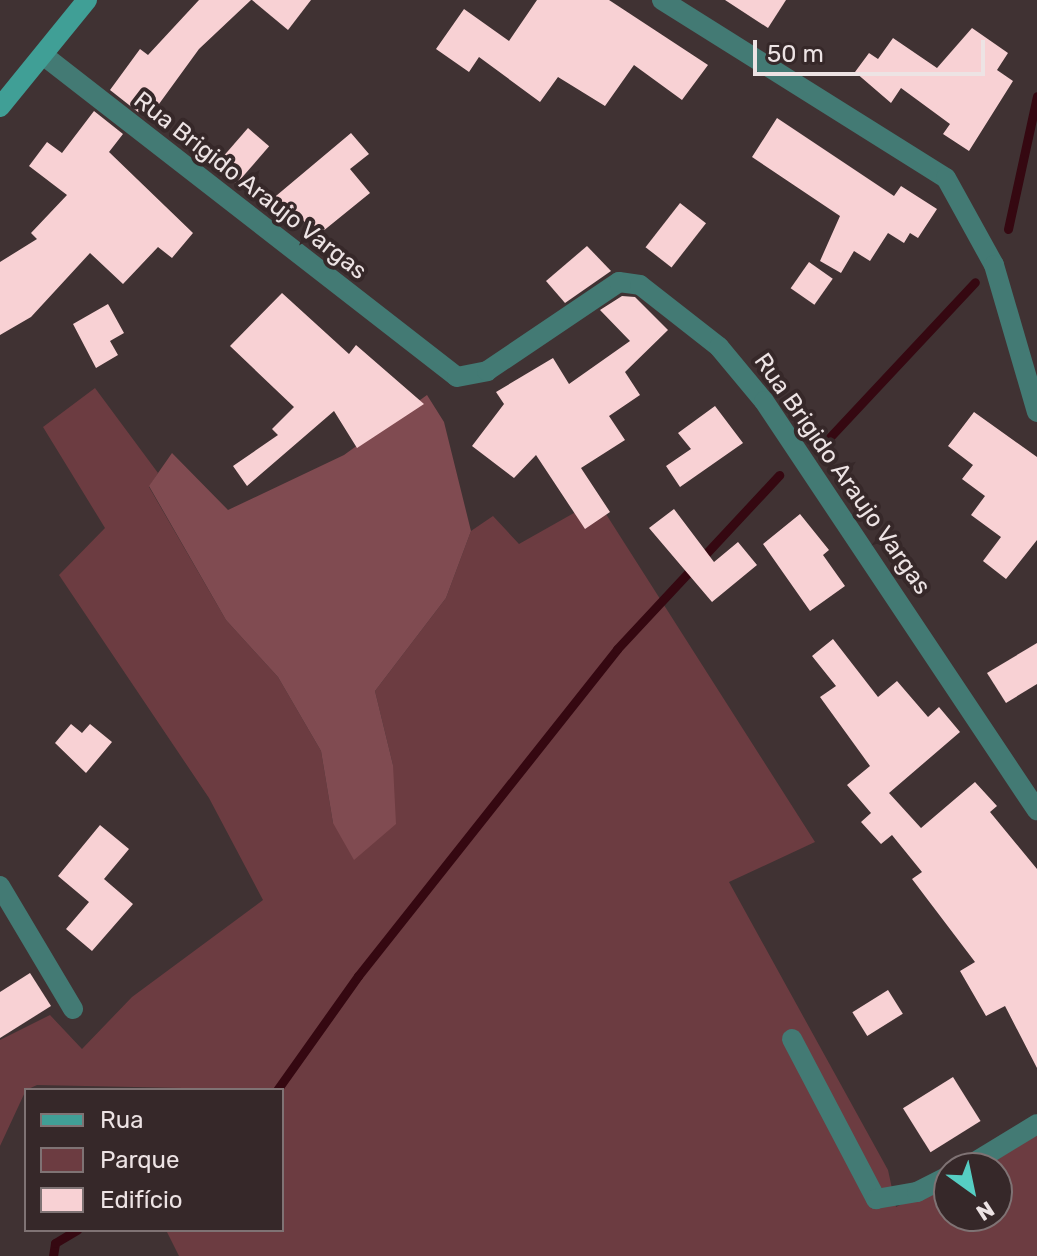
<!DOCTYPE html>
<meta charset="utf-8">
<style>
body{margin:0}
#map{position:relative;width:1037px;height:1256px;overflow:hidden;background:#403233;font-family:Rubik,sans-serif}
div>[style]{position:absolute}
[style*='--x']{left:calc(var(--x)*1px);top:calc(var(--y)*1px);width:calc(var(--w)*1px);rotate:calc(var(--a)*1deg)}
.green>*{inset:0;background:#6c3c41}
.forest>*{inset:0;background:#804b51}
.stream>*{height:9px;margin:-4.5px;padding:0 4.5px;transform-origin:4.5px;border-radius:4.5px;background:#350811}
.building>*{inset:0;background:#f8d1d4;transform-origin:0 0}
.street>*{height:20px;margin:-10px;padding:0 10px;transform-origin:10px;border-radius:10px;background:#437a74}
.secondary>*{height:20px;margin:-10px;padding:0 10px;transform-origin:10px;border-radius:10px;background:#409f96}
span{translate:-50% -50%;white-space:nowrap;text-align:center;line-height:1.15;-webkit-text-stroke:8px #362829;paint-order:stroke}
.street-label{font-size:24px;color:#ede3e4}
.legend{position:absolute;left:24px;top:1088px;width:260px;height:144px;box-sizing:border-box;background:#362829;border:2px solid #7f7374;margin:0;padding:10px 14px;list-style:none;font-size:24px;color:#ede3e4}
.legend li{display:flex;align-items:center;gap:16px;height:40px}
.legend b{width:40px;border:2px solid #7f7374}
.north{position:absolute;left:933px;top:1152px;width:80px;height:80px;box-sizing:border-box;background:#362829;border:2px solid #7f7374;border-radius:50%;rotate:147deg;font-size:22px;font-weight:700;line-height:32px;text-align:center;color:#ede3e4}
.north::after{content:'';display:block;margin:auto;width:28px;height:36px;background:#56cec3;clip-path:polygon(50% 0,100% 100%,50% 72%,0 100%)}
.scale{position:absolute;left:753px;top:40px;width:232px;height:36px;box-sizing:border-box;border:4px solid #ede3e4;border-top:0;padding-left:10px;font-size:24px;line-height:28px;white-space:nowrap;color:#ede3e4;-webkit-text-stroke:6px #362829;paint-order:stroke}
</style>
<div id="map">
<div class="green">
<i style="clip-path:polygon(95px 388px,158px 473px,149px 487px,226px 620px,278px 677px,321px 751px,333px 823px,393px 765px,375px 691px,446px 598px,471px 531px,493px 516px,519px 544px,597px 500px,815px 842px,729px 882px,888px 1170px,896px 1207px,949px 1180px,949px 1216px,997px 1216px,997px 1168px,972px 1168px,1037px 1131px,1037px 1256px,179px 1256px,166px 1230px,282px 1230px,282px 1090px,37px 1085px,26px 1090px,0 1146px,0 1040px,50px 1015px,82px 1049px,132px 997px,263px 900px,209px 798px,59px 575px,105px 528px,43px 427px)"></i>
</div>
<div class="forest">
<i style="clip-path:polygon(427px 395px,444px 422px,471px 531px,446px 598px,375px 691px,393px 765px,396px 824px,354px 860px,333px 823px,321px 751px,278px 677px,226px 620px,149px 486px,172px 453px,228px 510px,344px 455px)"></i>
</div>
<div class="stream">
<i style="--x:1008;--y:229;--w:136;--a:-77.7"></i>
<i style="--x:830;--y:437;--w:212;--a:-46.9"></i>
<i style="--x:277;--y:1090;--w:140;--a:-54.6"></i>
<i style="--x:358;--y:976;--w:417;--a:-51.6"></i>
<i style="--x:617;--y:649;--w:238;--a:-47"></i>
<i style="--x:53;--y:1256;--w:13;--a:-81"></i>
<i style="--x:55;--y:1243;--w:26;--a:-31"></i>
</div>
<div class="building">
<i style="clip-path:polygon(199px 0,251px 0,199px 49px,151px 115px,138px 112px,110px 90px,140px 49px,148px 55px)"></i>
<i style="clip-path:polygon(252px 0,311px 0,288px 30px)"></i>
<i style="clip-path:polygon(537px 0,609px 0,708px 65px,682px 100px,634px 65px,605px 106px,558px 77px,540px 102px,479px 57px,469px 72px,436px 49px,464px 9px,509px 41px)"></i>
<i style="clip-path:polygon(725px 0,786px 0,768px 28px)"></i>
<i style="clip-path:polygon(972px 28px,1008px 53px,997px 70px,1013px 81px,969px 151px,943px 134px,950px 124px,901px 88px,891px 103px,855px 72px,869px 53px,878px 59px,893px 38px,937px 68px)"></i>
<i style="clip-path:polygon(94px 111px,123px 134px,109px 152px,193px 233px,172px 258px,158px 247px,123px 284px,90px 253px,31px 317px,0 335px,0 262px,37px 239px,31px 233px,67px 195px,29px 166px,47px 142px,62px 153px)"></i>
<i style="clip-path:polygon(777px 118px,894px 196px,901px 186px,937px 209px,918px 238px,910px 233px,904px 243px,888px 233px,870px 261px,854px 251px,841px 273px,820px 261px,840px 216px,752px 157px)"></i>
<i style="left:248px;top:128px;width:28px;height:50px;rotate:41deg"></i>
<i style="clip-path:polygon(351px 133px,369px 154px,350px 169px,370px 193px,317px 236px,295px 211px,284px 224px,264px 206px)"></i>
<i style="left:680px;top:203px;width:33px;height:56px;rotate:38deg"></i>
<i style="clip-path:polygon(587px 246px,611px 271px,565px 303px,546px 281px)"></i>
<i style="left:809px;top:262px;width:29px;height:32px;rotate:35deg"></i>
<i style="clip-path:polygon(282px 293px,349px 354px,356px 345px,424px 404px,357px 448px,334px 411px,247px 486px,233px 466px,278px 435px,272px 429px,294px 407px,230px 346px)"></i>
<i style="clip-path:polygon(622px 296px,635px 297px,668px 330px,625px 372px,640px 395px,609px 416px,625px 440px,581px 468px,610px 512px,585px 529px,536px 455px,514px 478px,472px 446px,504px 404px,496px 392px,553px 358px,569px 384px,630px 341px,600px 310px)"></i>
<i style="clip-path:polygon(108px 304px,124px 333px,110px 341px,118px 355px,96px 368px,73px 324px)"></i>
<i style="clip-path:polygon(715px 406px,743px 443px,680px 487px,666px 466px,691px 449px,678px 433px)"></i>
<i style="clip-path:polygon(974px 412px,1037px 457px,1037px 540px,1006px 579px,983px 561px,1001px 537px,971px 515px,985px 496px,962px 479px,973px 465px,948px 446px)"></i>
<i style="clip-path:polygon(674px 509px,714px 562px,738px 542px,757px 565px,712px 602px,649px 528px)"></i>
<i style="clip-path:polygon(800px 514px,829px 550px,823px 555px,845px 586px,810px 611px,763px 544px)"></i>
<i style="clip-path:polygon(833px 639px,878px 697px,897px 681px,928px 717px,939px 707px,960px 732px,889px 793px,921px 828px,975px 782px,997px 806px,990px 812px,1037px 869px,1037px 1068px,1005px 1006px,986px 1016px,960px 971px,975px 962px,912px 879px,922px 872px,892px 835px,881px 844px,861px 822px,871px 813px,847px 785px,870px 766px,820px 697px,836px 686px,812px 656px)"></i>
<i style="clip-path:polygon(1037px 643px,1037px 684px,1006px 703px,987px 673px)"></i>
<i style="clip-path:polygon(71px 724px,82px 733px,90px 724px,112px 742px,86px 773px,55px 743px)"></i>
<i style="clip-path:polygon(100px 825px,129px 849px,104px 879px,133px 904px,92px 951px,66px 929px,89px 902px,58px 876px)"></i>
<i style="clip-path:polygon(30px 973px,51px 1006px,0 1038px,0 992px)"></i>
<i style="left:888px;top:990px;width:28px;height:42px;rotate:58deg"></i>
<i style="left:953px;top:1077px;width:52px;height:59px;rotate:58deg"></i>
</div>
<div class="street">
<i style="--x:662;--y:0;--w:335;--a:32.1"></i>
<i style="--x:946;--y:178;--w:99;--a:61.1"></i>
<i style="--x:994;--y:265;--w:153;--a:73.7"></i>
<i style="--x:43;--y:55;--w:524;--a:37.87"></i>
<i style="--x:457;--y:377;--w:31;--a:-11"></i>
<i style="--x:487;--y:371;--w:159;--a:-34"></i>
<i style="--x:619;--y:282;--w:21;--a:8"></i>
<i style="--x:640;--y:285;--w:100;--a:38.1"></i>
<i style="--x:719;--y:347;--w:70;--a:50.2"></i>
<i style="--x:764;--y:401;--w:492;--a:56.3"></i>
<i style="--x:0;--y:886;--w:143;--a:59.3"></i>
<i style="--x:792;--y:1039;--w:181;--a:62.3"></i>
<i style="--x:876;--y:1199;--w:42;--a:-9.7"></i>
<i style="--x:917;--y:1192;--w:36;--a:-27"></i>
<i style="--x:965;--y:1168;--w:84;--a:-31.4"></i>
</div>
<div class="secondary">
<i style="--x:0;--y:107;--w:138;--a:-50.9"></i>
</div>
<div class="street-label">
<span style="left:250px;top:186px;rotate:38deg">Rua Brigido Araujo Vargas</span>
<span style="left:842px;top:474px;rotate:55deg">Rua Brigido Araujo Vargas</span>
</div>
<ul class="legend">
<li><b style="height:10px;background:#409f96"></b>Rua</li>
<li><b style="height:22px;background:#6c3c41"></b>Parque</li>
<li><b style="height:22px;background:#f8d1d4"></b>Edifício</li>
</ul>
<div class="north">N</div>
<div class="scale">50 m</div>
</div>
